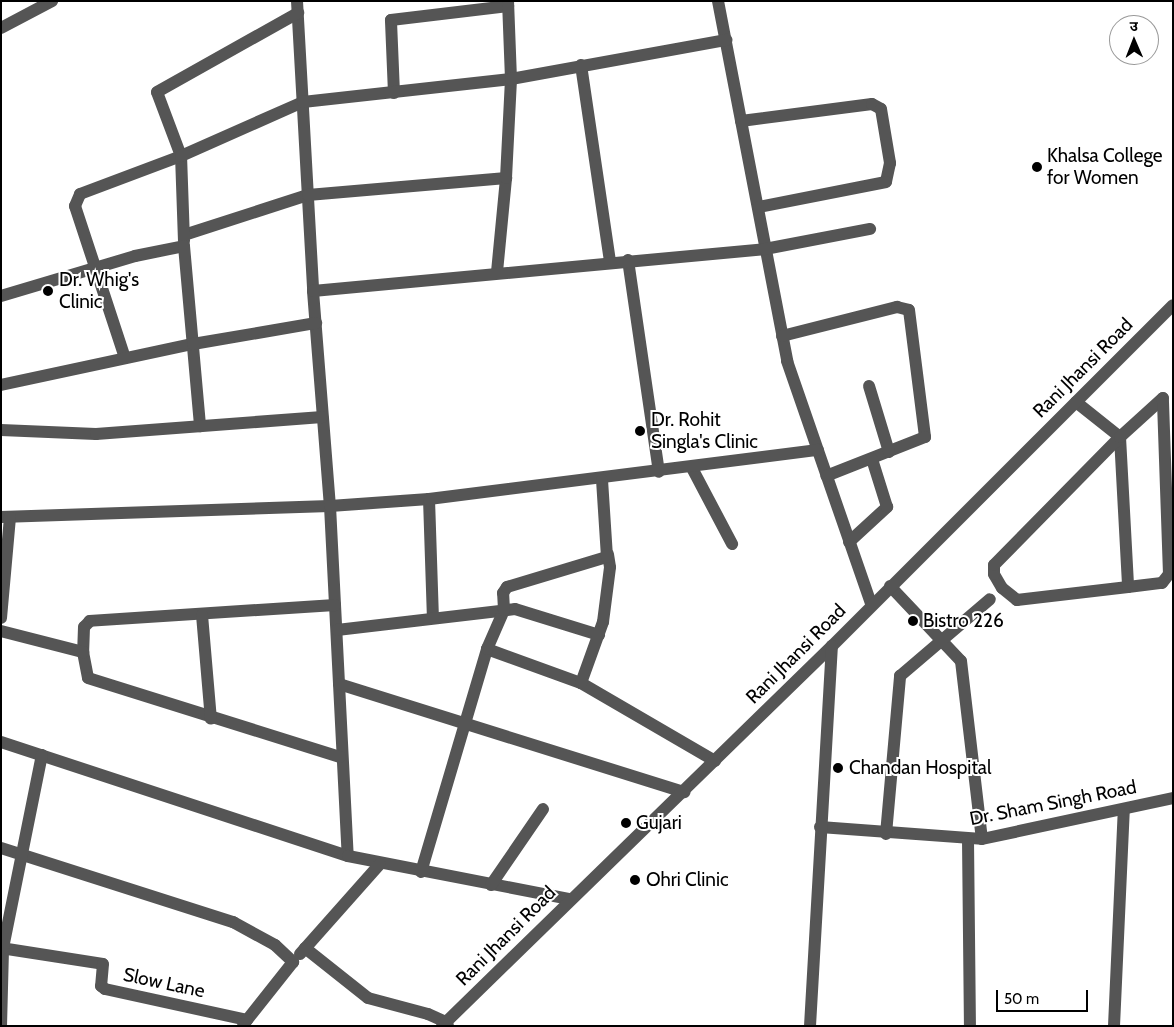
<!DOCTYPE html>
<meta charset="utf-8">
<style>
body{margin:0}
#map{position:relative;width:1174px;height:1027px;overflow:hidden;background:#fff;font-family:Cabin,"Noto Sans Devanagari",sans-serif}
div>[style]{position:absolute}
[style*='--x']{left:calc(var(--x)*1px);top:calc(var(--y)*1px);width:calc(var(--w)*1px);rotate:calc(var(--a)*1deg)}
.minor>*{height:12px;margin:-6px;padding:0 6px;transform-origin:6px;border-radius:6px;background:#555}
.dots>*{width:14px;height:14px;translate:-50% -50%;box-sizing:border-box;border:2px solid #fff;border-radius:50%}
span{translate:-50% -50%;white-space:nowrap;text-align:center;line-height:1.15;-webkit-text-stroke:4px #fff;paint-order:stroke}
.poi-label{font-size:19px;color:#000}
.left{translate:0 -50%;text-align:left}
.street-label{font-size:19px;color:#000}
.frame{position:absolute;inset:0;border:2px solid #000;pointer-events:none}
.north{position:absolute;left:1109px;top:15px;width:50px;height:50px;box-sizing:border-box;background:#fff;border:1px solid #999;border-radius:50%;rotate:359deg;font-size:14px;font-weight:700;line-height:20px;text-align:center;color:#000}
.north::after{content:'';display:block;margin:auto;width:18px;height:22px;background:#000;clip-path:polygon(50% 0,100% 100%,50% 72%,0 100%)}
.scale{position:absolute;left:996px;top:990px;width:92px;height:22px;box-sizing:border-box;border:2px solid #000;border-top:0;padding-left:6px;font-size:15px;line-height:18px;white-space:nowrap;color:#000;-webkit-text-stroke:4px #fff;paint-order:stroke}
</style>
<div id="map">
<div class="minor">
<i style="--x:297;--y:1;--w:290;--a:86.8"></i>
<i style="--x:313;--y:291;--w:216;--a:85.5"></i>
<i style="--x:330;--y:506;--w:350;--a:87.1"></i>
<i style="--x:718;--y:1;--w:367;--a:79.1"></i>
<i style="--x:787;--y:361;--w:256;--a:70.9"></i>
<i style="--x:1;--y:28;--w:58;--a:-27.9"></i>
<i style="--x:581;--y:65;--w:199;--a:81.6"></i>
<i style="--x:394;--y:93;--w:73;--a:-92.4"></i>
<i style="--x:391;--y:20;--w:118;--a:-6.8"></i>
<i style="--x:741;--y:121;--w:132;--a:-7.4"></i>
<i style="--x:872;--y:104;--w:10;--a:29"></i>
<i style="--x:881;--y:109;--w:55;--a:80.5"></i>
<i style="--x:890;--y:163;--w:19;--a:102"></i>
<i style="--x:886;--y:182;--w:130;--a:168.9"></i>
<i style="--x:184;--y:235;--w:130;--a:-17.9"></i>
<i style="--x:308;--y:195;--w:199;--a:-4.9"></i>
<i style="--x:184;--y:241;--w:85;--a:-92"></i>
<i style="--x:181;--y:156;--w:68;--a:-110.6"></i>
<i style="--x:157;--y:92;--w:162;--a:-29.3"></i>
<i style="--x:628;--y:260;--w:214;--a:81.7"></i>
<i style="--x:497;--y:272;--w:94;--a:-84.5"></i>
<i style="--x:506;--y:178;--w:99;--a:-87.1"></i>
<i style="--x:511;--y:79;--w:78;--a:-92.2"></i>
<i style="--x:313;--y:291;--w:454;--a:-5.3"></i>
<i style="--x:765;--y:249;--w:107;--a:-10.8"></i>
<i style="--x:1;--y:296;--w:140;--a:-16.6"></i>
<i style="--x:135;--y:256;--w:50;--a:-11.5"></i>
<i style="--x:184;--y:246;--w:181;--a:84.9"></i>
<i style="--x:782;--y:336;--w:119;--a:-14.2"></i>
<i style="--x:897;--y:307;--w:12;--a:14"></i>
<i style="--x:909;--y:310;--w:128;--a:82.8"></i>
<i style="--x:925;--y:437;--w:106;--a:158.5"></i>
<i style="--x:125;--y:358;--w:160;--a:-108.2"></i>
<i style="--x:75;--y:206;--w:13;--a:-67"></i>
<i style="--x:80;--y:194;--w:108;--a:-20.6"></i>
<i style="--x:181;--y:156;--w:133;--a:-23.9"></i>
<i style="--x:303;--y:102;--w:209;--a:-6.3"></i>
<i style="--x:511;--y:79;--w:219;--a:-10.3"></i>
<i style="--x:1;--y:385;--w:196;--a:-12.1"></i>
<i style="--x:193;--y:344;--w:125;--a:-9.7"></i>
<i style="--x:869;--y:386;--w:69;--a:73.1"></i>
<i style="--x:1076;--y:402;--w:56;--a:38.5"></i>
<i style="--x:1120;--y:437;--w:150;--a:86.9"></i>
<i style="--x:1128;--y:587;--w:112;--a:173.3"></i>
<i style="--x:1017;--y:600;--w:19;--a:-141"></i>
<i style="--x:1002;--y:588;--w:16;--a:-120"></i>
<i style="--x:994;--y:574;--w:9;--a:-90"></i>
<i style="--x:994;--y:565;--w:180;--a:-45.5"></i>
<i style="--x:1120;--y:437;--w:58;--a:-42.2"></i>
<i style="--x:1;--y:430;--w:95;--a:2.4"></i>
<i style="--x:96;--y:434;--w:227;--a:-4.3"></i>
<i style="--x:692;--y:468;--w:86;--a:62.2"></i>
<i style="--x:429;--y:499;--w:119;--a:88.1"></i>
<i style="--x:1;--y:517;--w:329;--a:-1.9"></i>
<i style="--x:330;--y:506;--w:99;--a:-4"></i>
<i style="--x:429;--y:499;--w:392;--a:-7.2"></i>
<i style="--x:849;--y:542;--w:52;--a:-42.6"></i>
<i style="--x:887;--y:507;--w:50;--a:-107.4"></i>
<i style="--x:890;--y:586;--w:103;--a:46.6"></i>
<i style="--x:961;--y:661;--w:179;--a:83.3"></i>
<i style="--x:1128;--y:587;--w:34;--a:-7"></i>
<i style="--x:1162;--y:583;--w:11;--a:-52"></i>
<i style="--x:1169;--y:574;--w:176;--a:-92"></i>
<i style="--x:335;--y:605;--w:246;--a:176.3"></i>
<i style="--x:90;--y:621;--w:8;--a:135"></i>
<i style="--x:84;--y:627;--w:25;--a:92"></i>
<i style="--x:83;--y:652;--w:26;--a:79"></i>
<i style="--x:88;--y:678;--w:264;--a:17.4"></i>
<i style="--x:202;--y:615;--w:104;--a:85.1"></i>
<i style="--x:1;--y:618;--w:101;--a:-84.9"></i>
<i style="--x:337;--y:630;--w:179;--a:-6.7"></i>
<i style="--x:515;--y:609;--w:88;--a:17.2"></i>
<i style="--x:1;--y:631;--w:85;--a:14.4"></i>
<i style="--x:487;--y:649;--w:100;--a:19.9"></i>
<i style="--x:581;--y:683;--w:155;--a:30.2"></i>
<i style="--x:581;--y:683;--w:65;--a:-70.2"></i>
<i style="--x:603;--y:622;--w:55;--a:-82.7"></i>
<i style="--x:610;--y:567;--w:13;--a:-99"></i>
<i style="--x:339;--y:684;--w:362;--a:17.4"></i>
<i style="--x:1;--y:742;--w:365;--a:18.2"></i>
<i style="--x:348;--y:856;--w:226;--a:11"></i>
<i style="--x:820;--y:827;--w:162;--a:4.2"></i>
<i style="--x:982;--y:839;--w:195;--a:-12.1"></i>
<i style="--x:886;--y:834;--w:159;--a:-84.9"></i>
<i style="--x:900;--y:676;--w:118;--a:-40.5"></i>
<i style="--x:968;--y:840;--w:186;--a:89.4"></i>
<i style="--x:1;--y:848;--w:244;--a:17.7"></i>
<i style="--x:233;--y:922;--w:48;--a:28.7"></i>
<i style="--x:275;--y:945;--w:25;--a:43"></i>
<i style="--x:293;--y:962;--w:74;--a:128.4"></i>
<i style="--x:421;--y:872;--w:233;--a:-73.5"></i>
<i style="--x:487;--y:649;--w:43;--a:-66.4"></i>
<i style="--x:504;--y:610;--w:17;--a:-93"></i>
<i style="--x:503;--y:593;--w:7;--a:-56"></i>
<i style="--x:507;--y:587;--w:104;--a:-16.7"></i>
<i style="--x:607;--y:557;--w:77;--a:-93.7"></i>
<i style="--x:491;--y:885;--w:92;--a:-55.6"></i>
<i style="--x:1;--y:948;--w:103;--a:8.9"></i>
<i style="--x:103;--y:964;--w:22;--a:95"></i>
<i style="--x:101;--y:986;--w:5;--a:37"></i>
<i style="--x:105;--y:989;--w:145;--a:12.3"></i>
<i style="--x:247;--y:1020;--w:7;--a:124"></i>
<i style="--x:305;--y:948;--w:80;--a:38.4"></i>
<i style="--x:368;--y:998;--w:62;--a:14.9"></i>
<i style="--x:428;--y:1014;--w:20;--a:24"></i>
<i style="--x:446;--y:1022;--w:4;--a:63"></i>
<i style="--x:300;--y:954;--w:120;--a:-48.4"></i>
<i style="--x:1;--y:1026;--w:78;--a:-88.5"></i>
<i style="--x:3;--y:948;--w:197;--a:-78.6"></i>
<i style="--x:442;--y:1026;--w:545;--a:-44.26"></i>
<i style="--x:832;--y:646;--w:482;--a:-45"></i>
<i style="--x:810;--y:1026;--w:381;--a:-86.7"></i>
<i style="--x:1114;--y:1026;--w:217;--a:-87.4"></i>
</div>
<div class="dots">
<i style="left:1037px;top:167px;background:#000"></i>
<i style="left:48px;top:291px;background:#000"></i>
<i style="left:640px;top:431px;background:#000"></i>
<i style="left:913px;top:621px;background:#000"></i>
<i style="left:838px;top:768px;background:#000"></i>
<i style="left:626px;top:823px;background:#000"></i>
<i style="left:635px;top:880px;background:#000"></i>
</div>
<div class="poi-label">
<span class="left" style="left:1047px;top:167px">Khalsa College<br>for Women</span>
<span class="left" style="left:59px;top:291px">Dr. Whig's<br>Clinic</span>
<span class="left" style="left:651px;top:431px">Dr. Rohit<br>Singla's Clinic</span>
<span class="left" style="left:923px;top:621px">Bistro 226</span>
<span class="left" style="left:849px;top:768px">Chandan Hospital</span>
<span class="left" style="left:636px;top:823px">Gujari</span>
<span class="left" style="left:646px;top:880px">Ohri Clinic</span>
</div>
<div class="street-label">
<span style="left:1083px;top:368px;rotate:-45deg">Rani Jhansi Road</span>
<span style="left:796px;top:654px;rotate:-45deg">Rani Jhansi Road</span>
<span style="left:1053px;top:803px;rotate:-11deg">Dr. Sham Singh Road</span>
<span style="left:506px;top:936px;rotate:-45deg">Rani Jhansi Road</span>
<span style="left:164px;top:983px;rotate:12deg">Slow Lane</span>
</div>
<div class="frame"></div>
<div class="north">उ</div>
<div class="scale">50 m</div>
</div>
